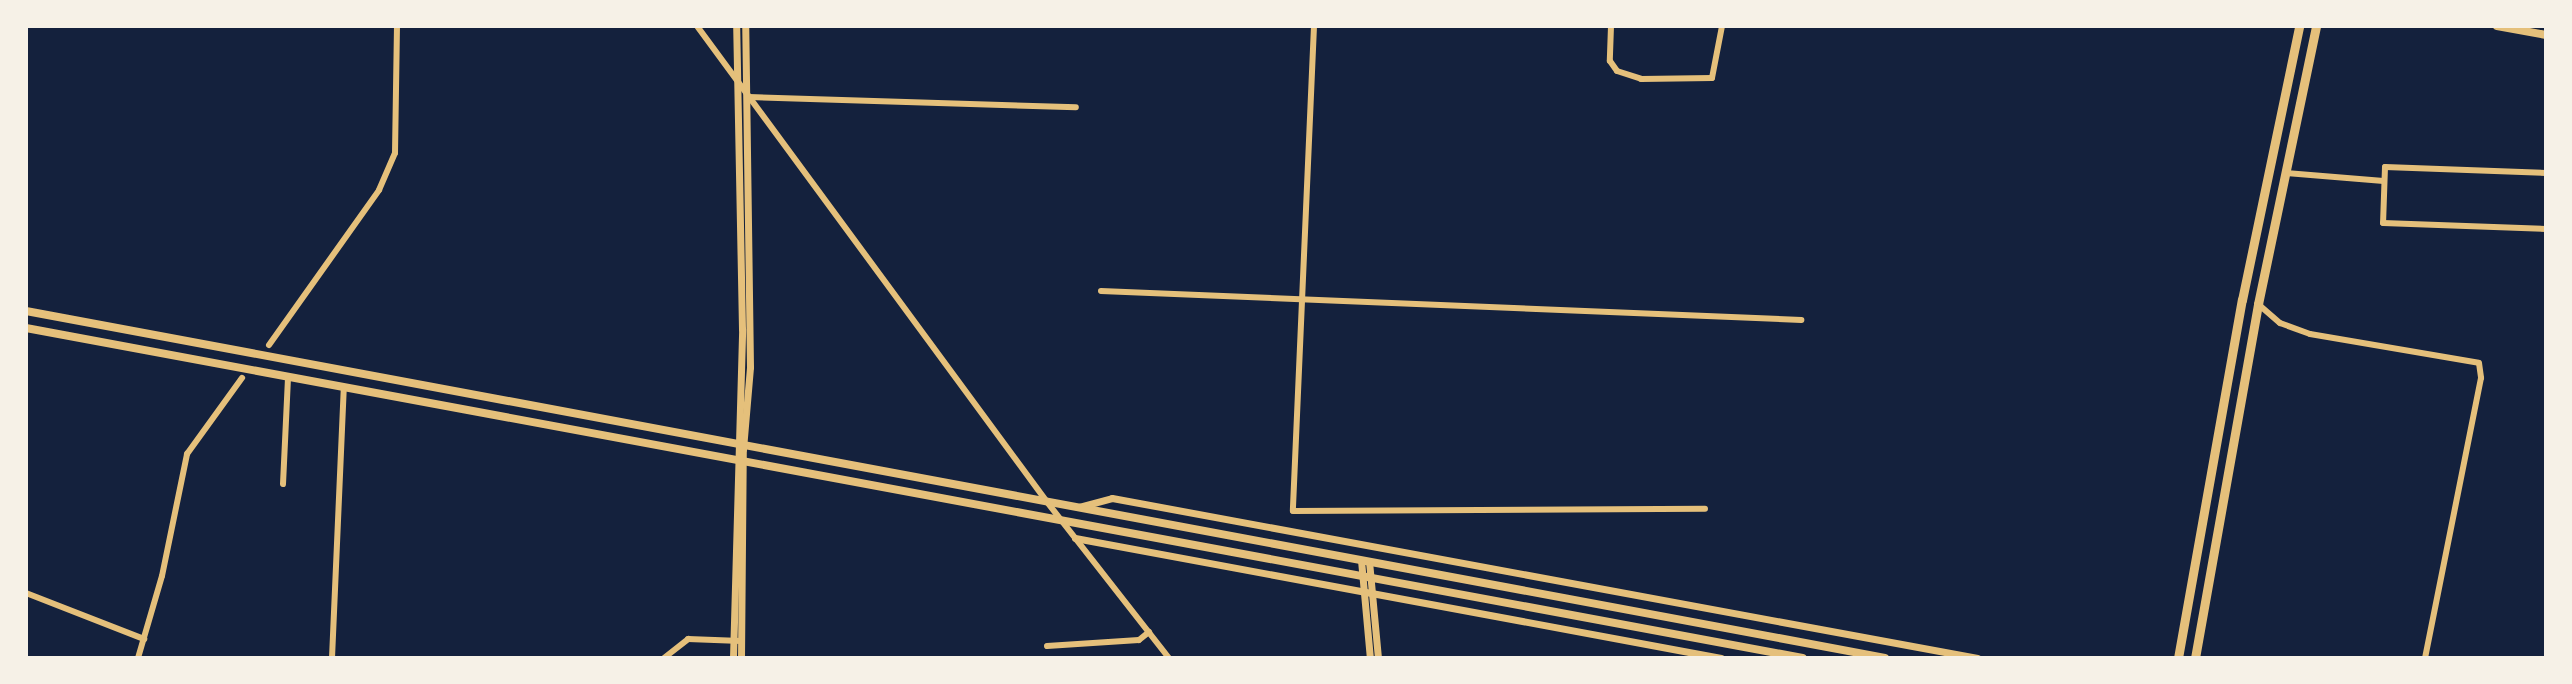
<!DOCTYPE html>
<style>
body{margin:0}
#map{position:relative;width:2572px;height:684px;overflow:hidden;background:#14213d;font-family:"Asap Condensed",sans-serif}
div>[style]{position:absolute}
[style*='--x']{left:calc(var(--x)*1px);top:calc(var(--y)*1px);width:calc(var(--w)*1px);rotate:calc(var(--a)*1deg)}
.minor>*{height:6px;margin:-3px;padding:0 3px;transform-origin:3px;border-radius:3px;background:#e5c07b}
.tertiary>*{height:7px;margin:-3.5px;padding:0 3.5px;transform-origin:3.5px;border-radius:3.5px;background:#e5c07b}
.secondary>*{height:8px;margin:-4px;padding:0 4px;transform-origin:4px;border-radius:4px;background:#e5c07b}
.primary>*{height:9px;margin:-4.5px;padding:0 4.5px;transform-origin:4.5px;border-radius:4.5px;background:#e5c07b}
span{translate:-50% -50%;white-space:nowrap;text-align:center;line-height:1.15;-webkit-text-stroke:6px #f6f1e7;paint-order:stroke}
.frame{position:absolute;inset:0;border:28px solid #f6f1e7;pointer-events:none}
</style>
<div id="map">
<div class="minor">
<i style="--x:697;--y:26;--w:591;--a:53.67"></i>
<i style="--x:1047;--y:502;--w:198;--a:52"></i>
<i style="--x:1314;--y:26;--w:485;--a:92.5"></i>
<i style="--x:1293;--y:511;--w:412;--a:-0.3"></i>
<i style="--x:1611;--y:26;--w:35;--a:92"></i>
<i style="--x:1610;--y:61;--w:12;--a:55"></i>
<i style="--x:1617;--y:71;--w:25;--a:18"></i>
<i style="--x:1641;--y:79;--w:71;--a:-0.8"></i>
<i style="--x:1712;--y:78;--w:53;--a:-79.1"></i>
<i style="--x:749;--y:97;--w:327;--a:1.8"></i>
<i style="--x:2286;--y:173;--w:98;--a:4.7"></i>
<i style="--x:2546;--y:173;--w:161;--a:-177.9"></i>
<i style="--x:2385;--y:167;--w:56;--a:92"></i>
<i style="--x:2383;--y:223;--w:163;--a:2.1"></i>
<i style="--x:1101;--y:291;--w:701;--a:2.37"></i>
<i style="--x:2258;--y:304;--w:29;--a:41"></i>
<i style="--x:2280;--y:323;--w:32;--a:20"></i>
<i style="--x:2310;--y:334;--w:171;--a:9.7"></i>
<i style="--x:2479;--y:363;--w:15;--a:82"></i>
<i style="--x:2481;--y:378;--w:286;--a:101.3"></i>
<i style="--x:269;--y:345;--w:190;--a:-54.6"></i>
<i style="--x:379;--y:190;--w:40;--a:-66.6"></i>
<i style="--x:395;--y:153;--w:127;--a:-89.1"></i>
<i style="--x:283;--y:484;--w:107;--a:-87.3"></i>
<i style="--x:26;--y:593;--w:127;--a:21.3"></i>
<i style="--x:1047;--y:646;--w:92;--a:-3.7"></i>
<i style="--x:1139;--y:640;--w:13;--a:-39"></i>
<i style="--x:138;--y:658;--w:85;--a:-73.7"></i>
<i style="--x:162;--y:576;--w:125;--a:-78.4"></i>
<i style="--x:187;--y:454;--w:94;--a:-54.1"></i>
<i style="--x:332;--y:658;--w:271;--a:-87.5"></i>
<i style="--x:664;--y:658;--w:31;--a:-38"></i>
<i style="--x:688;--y:639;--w:53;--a:2.2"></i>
</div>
<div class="tertiary">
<i style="--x:1079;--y:507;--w:34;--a:-15"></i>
<i style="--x:1112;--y:498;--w:880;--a:10.48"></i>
<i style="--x:1075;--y:538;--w:657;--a:10.52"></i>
<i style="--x:1361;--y:560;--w:98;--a:84.8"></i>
<i style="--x:1369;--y:561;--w:97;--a:84.7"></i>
<i style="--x:733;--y:658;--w:329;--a:-88.4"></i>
<i style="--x:742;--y:329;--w:303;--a:-91.1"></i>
<i style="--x:741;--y:658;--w:209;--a:-89.5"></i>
<i style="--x:743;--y:449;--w:82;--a:-85.1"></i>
<i style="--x:750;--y:367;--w:341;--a:-90.8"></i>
</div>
<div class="secondary">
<i style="--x:2497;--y:26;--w:50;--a:10.4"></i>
<i style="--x:26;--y:311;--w:1891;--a:10.57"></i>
<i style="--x:26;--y:328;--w:1807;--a:10.52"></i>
</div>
<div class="primary">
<i style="--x:2178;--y:658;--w:364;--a:-79.9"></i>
<i style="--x:2242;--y:300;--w:280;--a:-78.2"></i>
<i style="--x:2195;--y:658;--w:360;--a:-79.9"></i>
<i style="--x:2258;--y:304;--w:284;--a:-78.2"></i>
</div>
<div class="frame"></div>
</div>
